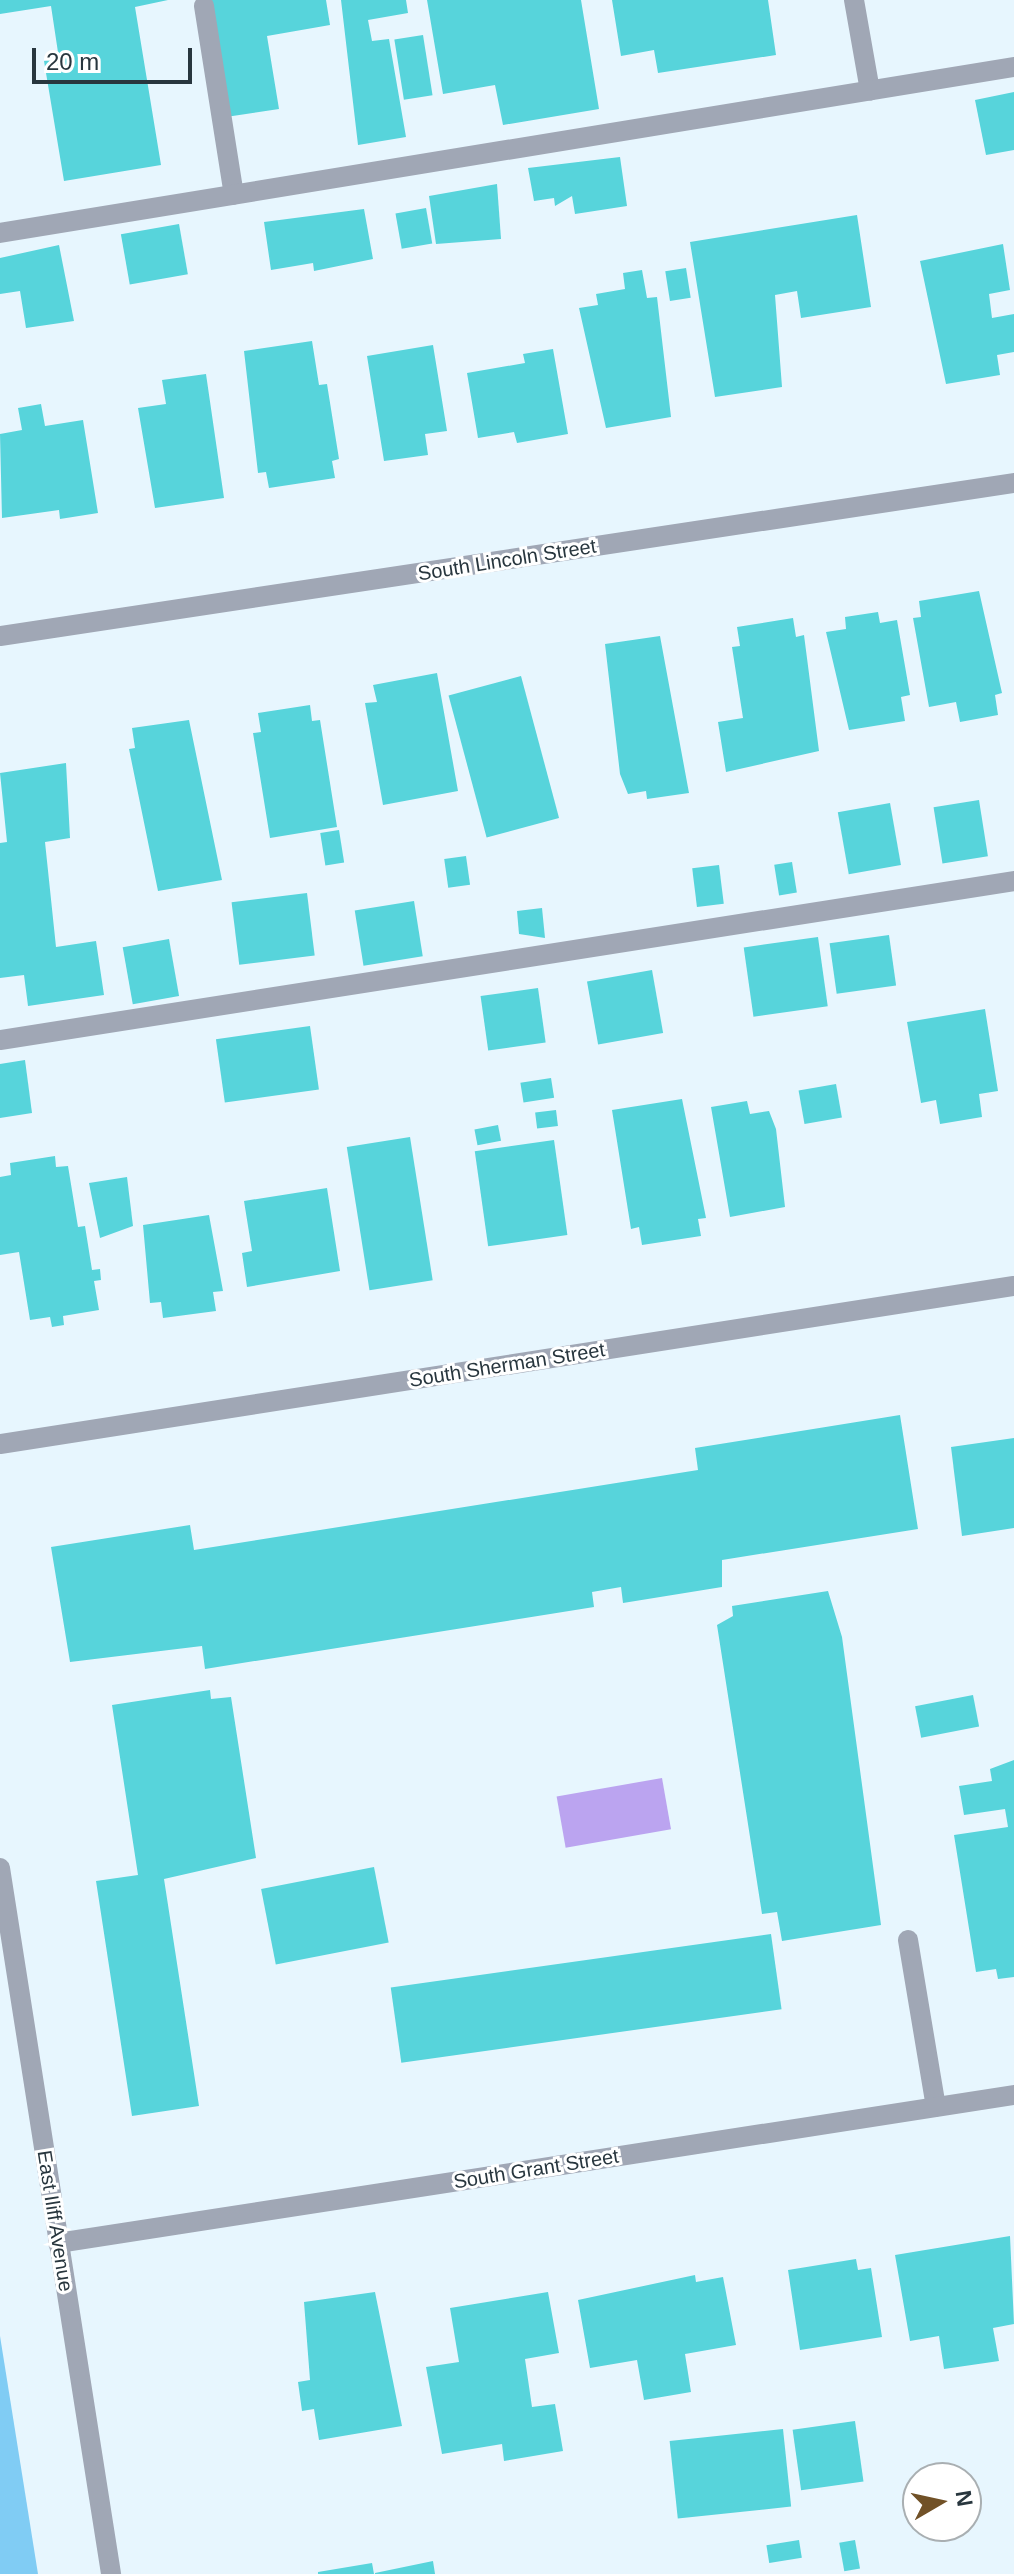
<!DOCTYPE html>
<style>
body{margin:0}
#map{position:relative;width:1014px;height:2574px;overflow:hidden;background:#e7f6fe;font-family:Helvetica,sans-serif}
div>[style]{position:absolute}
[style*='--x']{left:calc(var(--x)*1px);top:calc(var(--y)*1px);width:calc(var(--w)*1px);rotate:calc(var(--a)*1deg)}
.green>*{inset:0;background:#80ccf4}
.water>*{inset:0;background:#bba4f0;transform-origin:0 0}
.building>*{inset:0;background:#57d4db;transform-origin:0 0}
.minor>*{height:20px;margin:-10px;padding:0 10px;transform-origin:10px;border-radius:10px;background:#a0a7b5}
span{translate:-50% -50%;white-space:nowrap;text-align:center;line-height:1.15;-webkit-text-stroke:6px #fff;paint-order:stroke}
.street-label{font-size:20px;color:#28363e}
.north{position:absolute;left:902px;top:2462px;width:80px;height:80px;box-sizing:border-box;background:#fff;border:2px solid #a9afb2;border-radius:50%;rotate:81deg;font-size:22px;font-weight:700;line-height:32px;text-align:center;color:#28363e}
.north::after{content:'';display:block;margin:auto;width:28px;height:36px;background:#715127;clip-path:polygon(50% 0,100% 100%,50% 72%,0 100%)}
.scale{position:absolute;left:32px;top:48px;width:160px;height:36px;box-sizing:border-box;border:4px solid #28363e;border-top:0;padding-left:10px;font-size:24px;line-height:28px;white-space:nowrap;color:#28363e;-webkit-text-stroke:6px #fff;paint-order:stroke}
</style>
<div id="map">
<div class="green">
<i style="clip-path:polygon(0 2336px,38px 2574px,0 2574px)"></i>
</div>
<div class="water">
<i style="left:662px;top:1778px;width:52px;height:107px;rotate:80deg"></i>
</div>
<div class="building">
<i style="clip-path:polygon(0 0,168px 0,135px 7px,161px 165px,64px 181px,44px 61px,59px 59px,51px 6px,0 14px)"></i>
<i style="clip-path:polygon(208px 0,326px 0,330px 25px,267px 36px,279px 109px,226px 117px)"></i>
<i style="clip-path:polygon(341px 0,406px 0,408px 13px,368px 20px,372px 41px,389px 39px,406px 137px,358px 145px)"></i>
<i style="clip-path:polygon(427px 0,581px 0,599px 109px,503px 125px,495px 85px,443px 94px)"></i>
<i style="clip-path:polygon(612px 0,768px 0,776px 55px,658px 73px,654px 50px,621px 56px)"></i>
<i style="left:423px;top:35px;width:61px;height:29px;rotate:81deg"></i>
<i style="clip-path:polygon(1014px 92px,1014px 150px,986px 155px,975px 100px)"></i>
<i style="clip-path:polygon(620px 157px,627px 206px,575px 214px,572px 196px,555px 206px,554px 198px,534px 201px,528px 168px)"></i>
<i style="clip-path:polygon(497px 184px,501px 239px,436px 244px,429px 196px)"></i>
<i style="left:426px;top:208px;width:36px;height:31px;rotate:80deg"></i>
<i style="clip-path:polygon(364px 209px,373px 259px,314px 271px,313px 263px,271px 270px,264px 222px)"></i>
<i style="clip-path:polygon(857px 215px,871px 307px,801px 318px,797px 291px,775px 295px,782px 387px,715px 397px,690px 242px)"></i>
<i style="left:179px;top:224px;width:51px;height:59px;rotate:80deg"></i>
<i style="clip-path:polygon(1003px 244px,1010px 290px,989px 294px,992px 318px,1014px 314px,1014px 352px,997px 355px,1000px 375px,946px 384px,920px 261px)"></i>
<i style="clip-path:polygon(59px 245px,74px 321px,26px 328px,20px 291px,0 294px,0 258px)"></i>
<i style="left:686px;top:268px;width:30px;height:21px;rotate:81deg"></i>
<i style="clip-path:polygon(642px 270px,647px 298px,657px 297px,671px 417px,606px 428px,579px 308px,598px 305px,596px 294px,625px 289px,623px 273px)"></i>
<i style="clip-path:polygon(312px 341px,319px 385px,327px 384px,339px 459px,332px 461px,335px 478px,269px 488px,266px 472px,258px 473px,244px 351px)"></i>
<i style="clip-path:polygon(433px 345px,447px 431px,425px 434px,428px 455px,384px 461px,367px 356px)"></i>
<i style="clip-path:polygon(553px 349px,568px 434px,517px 443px,514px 432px,478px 438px,467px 373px,525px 363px,523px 354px)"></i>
<i style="clip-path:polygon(206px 374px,224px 498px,155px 508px,138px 408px,166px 404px,162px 380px)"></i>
<i style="clip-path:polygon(41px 404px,45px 426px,83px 420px,98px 513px,60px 519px,59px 510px,2px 518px,0 434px,22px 430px,18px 408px)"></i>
<i style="clip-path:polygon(979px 591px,1002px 693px,995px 695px,998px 715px,960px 722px,956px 702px,929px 707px,913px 618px,921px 617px,919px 601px)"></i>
<i style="clip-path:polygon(878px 612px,880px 623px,897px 620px,910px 695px,901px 697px,905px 721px,849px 730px,826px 632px,846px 629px,845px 617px)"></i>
<i style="clip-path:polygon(793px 618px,796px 637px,804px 635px,819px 751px,726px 772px,718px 722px,743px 718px,732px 647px,740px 646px,737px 627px)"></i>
<i style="clip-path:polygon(660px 636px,689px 793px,647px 799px,646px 791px,628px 794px,620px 774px,605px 644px)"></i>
<i style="clip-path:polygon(437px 673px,458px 791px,383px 805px,365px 703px,377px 702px,373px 685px)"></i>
<i style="left:521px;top:676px;width:147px;height:75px;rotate:75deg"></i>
<i style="clip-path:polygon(310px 705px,312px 721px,320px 720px,337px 827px,270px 838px,253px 733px,261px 732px,258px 713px)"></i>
<i style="clip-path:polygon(189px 720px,222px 880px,158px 891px,129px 749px,135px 748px,132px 728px)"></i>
<i style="clip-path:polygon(66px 763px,70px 838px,45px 842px,56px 947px,96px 941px,104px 995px,28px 1006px,24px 975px,0 978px,0 843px,7px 842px,0 773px)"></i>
<i style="left:979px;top:800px;width:57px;height:46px;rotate:81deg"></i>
<i style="left:890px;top:803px;width:63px;height:53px;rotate:80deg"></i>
<i style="left:339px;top:830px;width:33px;height:19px;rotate:81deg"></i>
<i style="left:466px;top:856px;width:29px;height:22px;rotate:82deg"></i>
<i style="left:792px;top:862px;width:31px;height:18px;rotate:81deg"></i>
<i style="left:719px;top:865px;width:39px;height:27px;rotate:83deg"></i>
<i style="left:307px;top:893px;width:63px;height:76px;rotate:83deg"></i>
<i style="left:414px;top:901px;width:56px;height:60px;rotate:81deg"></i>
<i style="clip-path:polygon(542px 908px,545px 938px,519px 934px,517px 911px)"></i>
<i style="left:889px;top:935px;width:51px;height:60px;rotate:82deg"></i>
<i style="left:818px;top:937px;width:70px;height:75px;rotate:82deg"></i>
<i style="left:169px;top:939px;width:58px;height:47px;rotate:80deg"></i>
<i style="left:652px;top:970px;width:64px;height:66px;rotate:80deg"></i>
<i style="left:538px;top:988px;width:55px;height:58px;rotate:82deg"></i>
<i style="clip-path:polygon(985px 1009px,998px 1091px,979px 1094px,982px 1117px,940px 1124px,936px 1100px,921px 1103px,907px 1022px)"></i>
<i style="left:310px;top:1026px;width:64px;height:95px;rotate:82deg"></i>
<i style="clip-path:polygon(25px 1060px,32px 1113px,0 1118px,0 1064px)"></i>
<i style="left:551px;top:1078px;width:20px;height:31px;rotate:81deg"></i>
<i style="left:836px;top:1084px;width:34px;height:38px;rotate:80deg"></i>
<i style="clip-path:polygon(682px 1099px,706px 1218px,698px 1219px,701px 1236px,642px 1245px,639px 1227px,631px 1229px,612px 1110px)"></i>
<i style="clip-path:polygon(747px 1101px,750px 1114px,769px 1111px,776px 1129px,785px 1207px,730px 1217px,711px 1107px)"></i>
<i style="left:556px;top:1110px;width:16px;height:21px;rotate:83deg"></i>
<i style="left:498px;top:1125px;width:16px;height:24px;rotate:79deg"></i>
<i style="left:410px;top:1137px;width:145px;height:64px;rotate:81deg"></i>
<i style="left:554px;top:1140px;width:96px;height:80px;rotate:82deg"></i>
<i style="clip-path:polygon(55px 1156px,56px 1167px,68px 1166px,78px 1227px,85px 1226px,92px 1270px,100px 1269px,101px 1280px,94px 1281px,99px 1310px,63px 1316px,64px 1325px,52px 1327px,50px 1317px,30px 1320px,19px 1252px,0 1255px,0 1177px,11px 1175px,10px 1163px)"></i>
<i style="clip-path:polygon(127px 1177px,133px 1226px,100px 1238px,89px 1183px)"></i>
<i style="clip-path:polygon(327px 1188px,340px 1271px,247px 1287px,242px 1253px,252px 1251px,244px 1201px)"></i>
<i style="clip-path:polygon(209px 1215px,223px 1291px,213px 1292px,216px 1311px,163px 1318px,161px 1302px,150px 1303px,143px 1225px)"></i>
<i style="clip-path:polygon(900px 1415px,918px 1529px,722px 1560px,722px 1587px,623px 1603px,621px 1587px,592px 1592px,594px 1607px,205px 1669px,202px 1646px,70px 1662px,51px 1547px,190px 1525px,194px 1550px,698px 1470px,695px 1448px)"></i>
<i style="clip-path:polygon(1014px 1438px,1014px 1528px,962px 1536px,951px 1447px)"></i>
<i style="clip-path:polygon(828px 1591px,842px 1637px,881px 1925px,782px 1941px,777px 1912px,762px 1914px,717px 1625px,733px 1616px,732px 1606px)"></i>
<i style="clip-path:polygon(210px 1690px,211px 1699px,231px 1697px,256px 1858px,164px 1879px,199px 2106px,132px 2116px,96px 1881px,138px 1875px,112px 1705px)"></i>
<i style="left:973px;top:1695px;width:32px;height:59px;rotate:79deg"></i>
<i style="clip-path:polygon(1014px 1760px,1014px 1977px,998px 1979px,996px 1969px,976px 1972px,954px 1835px,1008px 1827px,1005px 1809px,964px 1815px,959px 1786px,992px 1781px,990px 1769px)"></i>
<i style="left:374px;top:1867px;width:77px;height:115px;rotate:79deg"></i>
<i style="left:771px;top:1934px;width:76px;height:384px;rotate:82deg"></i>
<i style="clip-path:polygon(1010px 2236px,1014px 2324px,993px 2328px,999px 2361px,944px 2369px,939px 2336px,910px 2341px,895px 2255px)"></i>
<i style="clip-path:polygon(856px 2259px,858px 2270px,871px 2268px,882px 2337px,800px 2350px,788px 2270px)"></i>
<i style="clip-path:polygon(695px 2275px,696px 2282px,723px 2277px,736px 2345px,685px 2354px,691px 2392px,644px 2400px,637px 2360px,590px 2368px,578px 2300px)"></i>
<i style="clip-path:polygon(375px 2292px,402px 2426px,319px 2440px,314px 2409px,302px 2411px,298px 2382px,310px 2380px,304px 2302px)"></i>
<i style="clip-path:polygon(548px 2292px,559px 2353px,525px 2359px,532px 2407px,555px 2404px,563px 2451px,504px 2461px,502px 2444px,442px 2454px,426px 2367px,459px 2362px,450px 2308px)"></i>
<i style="left:855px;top:2421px;width:61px;height:63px;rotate:82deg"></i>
<i style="left:783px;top:2429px;width:78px;height:114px;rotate:84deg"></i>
<i style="left:799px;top:2540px;width:18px;height:33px;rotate:81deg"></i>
<i style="left:855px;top:2540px;width:29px;height:16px;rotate:80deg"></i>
<i style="clip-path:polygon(433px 2561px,435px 2574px,375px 2574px,375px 2573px)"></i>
<i style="clip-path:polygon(372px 2563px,374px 2574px,318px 2574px,318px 2572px)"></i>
</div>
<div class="minor">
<i style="--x:854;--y:0;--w:92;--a:80"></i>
<i style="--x:204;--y:6;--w:191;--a:81"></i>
<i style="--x:0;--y:233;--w:1027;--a:-9.3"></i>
<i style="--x:0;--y:636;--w:1025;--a:-8.58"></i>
<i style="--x:0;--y:1040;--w:1026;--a:-8.91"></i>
<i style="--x:0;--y:1444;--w:1026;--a:-8.86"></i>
<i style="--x:0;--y:1868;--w:715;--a:81.06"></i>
<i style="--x:908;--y:1940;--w:169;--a:80.5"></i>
<i style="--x:58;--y:2243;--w:967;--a:-8.8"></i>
</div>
<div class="street-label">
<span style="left:507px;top:560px;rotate:-9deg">South Lincoln Street</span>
<span style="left:507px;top:1365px;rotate:-9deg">South Sherman Street</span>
<span style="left:536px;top:2169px;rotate:-9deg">South Grant Street</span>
<span style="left:55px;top:2221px;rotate:81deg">East Iliff Avenue</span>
</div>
<div class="north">N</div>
<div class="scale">20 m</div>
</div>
